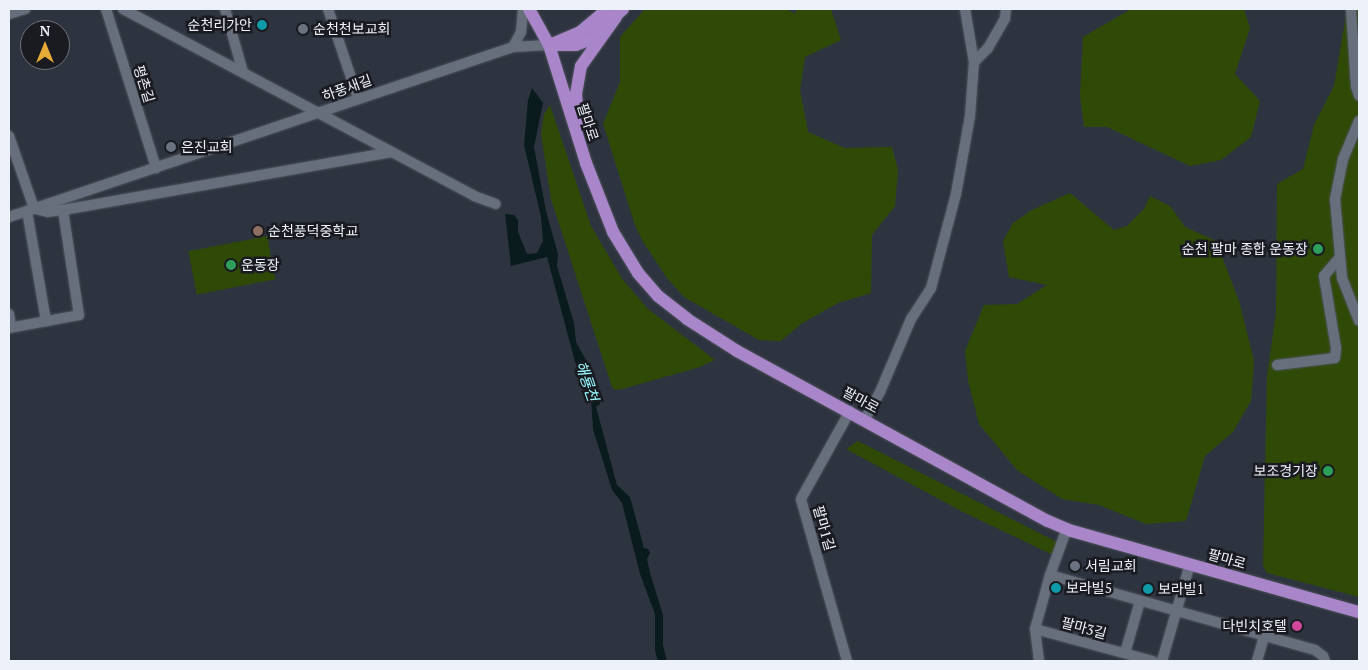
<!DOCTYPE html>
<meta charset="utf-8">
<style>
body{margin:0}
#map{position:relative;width:1368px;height:670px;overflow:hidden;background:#2e343f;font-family:"PT Serif","Noto Sans KR",serif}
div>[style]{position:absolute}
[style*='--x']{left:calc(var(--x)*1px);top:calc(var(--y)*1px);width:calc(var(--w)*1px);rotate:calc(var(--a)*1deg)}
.green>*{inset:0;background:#2f4a06;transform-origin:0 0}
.water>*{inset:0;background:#091b1c}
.roads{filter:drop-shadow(0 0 1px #4e535d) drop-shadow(0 0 1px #4e535d)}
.minor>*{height:10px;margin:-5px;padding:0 5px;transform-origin:5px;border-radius:5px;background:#686f7c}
.major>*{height:12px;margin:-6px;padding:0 6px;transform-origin:6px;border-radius:6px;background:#a986ca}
.dots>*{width:14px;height:14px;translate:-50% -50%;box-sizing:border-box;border:2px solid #191b21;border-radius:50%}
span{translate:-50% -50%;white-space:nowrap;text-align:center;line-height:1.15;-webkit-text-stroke:5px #191b21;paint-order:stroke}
.poi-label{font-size:14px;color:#edf1f9}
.right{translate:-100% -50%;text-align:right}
.left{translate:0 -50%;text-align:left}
.street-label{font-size:14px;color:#edf1f9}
.water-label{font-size:15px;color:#95f5fa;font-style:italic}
.frame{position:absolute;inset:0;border:10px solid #edf1f9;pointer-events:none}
.north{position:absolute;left:20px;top:20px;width:50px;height:50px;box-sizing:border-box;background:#191b21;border:1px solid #6e7177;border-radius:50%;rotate:0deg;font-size:14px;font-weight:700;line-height:20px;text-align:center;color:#edf1f9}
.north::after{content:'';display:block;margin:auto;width:18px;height:22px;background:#e7ac37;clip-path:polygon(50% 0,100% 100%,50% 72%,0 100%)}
</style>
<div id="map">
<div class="green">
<i style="clip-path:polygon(645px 9px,786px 9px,796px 14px,796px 9px,831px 9px,841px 40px,805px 57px,800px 90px,808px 132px,845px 148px,892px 147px,898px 170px,895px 206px,872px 235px,871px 293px,838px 303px,801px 324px,781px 341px,759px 340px,684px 297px,667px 278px,642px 240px,635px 225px,603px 124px,620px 82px,620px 37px)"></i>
<i style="clip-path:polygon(1131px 9px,1244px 9px,1250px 28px,1235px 74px,1260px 101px,1251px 137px,1221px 160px,1190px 166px,1107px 127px,1084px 127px,1080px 96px,1083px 37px)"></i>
<i style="clip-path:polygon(1347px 9px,1359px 9px,1359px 597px,1267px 573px,1263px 566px,1267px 376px,1276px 313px,1277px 184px,1303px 169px,1314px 125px,1334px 86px)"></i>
<i style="clip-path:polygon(550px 105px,591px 226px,623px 280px,648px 309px,715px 360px,700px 367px,622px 389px,615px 390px,612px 387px,551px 199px,541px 134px,544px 114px)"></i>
<i style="clip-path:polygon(1070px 193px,1114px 230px,1127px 226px,1144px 209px,1150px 196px,1170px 206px,1185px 227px,1216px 241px,1240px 304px,1254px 361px,1251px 401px,1233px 432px,1205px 456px,1186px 521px,1146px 524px,1099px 505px,1062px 499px,1017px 470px,979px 424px,968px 380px,965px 351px,984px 305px,1017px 304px,1047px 285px,1009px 277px,1003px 241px,1013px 223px,1032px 210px)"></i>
<i style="left:267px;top:236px;width:44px;height:80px;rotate:79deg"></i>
<i style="clip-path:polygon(858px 441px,1057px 542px,1053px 555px,963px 512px,846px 449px)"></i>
</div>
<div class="water">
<i style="clip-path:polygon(532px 88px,543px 103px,534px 147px,546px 211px,558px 254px,557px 266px,574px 323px,576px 342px,586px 360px,594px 391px,600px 394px,600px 404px,596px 407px,617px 485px,630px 497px,644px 548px,648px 549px,650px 553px,647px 559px,650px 573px,663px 615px,663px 645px,667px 661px,658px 661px,655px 651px,655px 614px,640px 574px,622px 503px,612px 490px,593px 429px,591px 400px,575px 362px,547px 257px,511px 266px,505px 214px,514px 215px,518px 220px,518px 232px,527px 254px,537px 253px,543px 241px,541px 217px,524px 145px,528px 100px)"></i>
</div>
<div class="roads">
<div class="minor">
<i style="--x:106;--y:9;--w:167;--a:72.5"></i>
<i style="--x:123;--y:9;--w:398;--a:28"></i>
<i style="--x:474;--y:196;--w:23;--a:20"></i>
<i style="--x:225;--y:9;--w:66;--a:74.1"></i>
<i style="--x:328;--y:9;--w:94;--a:71.4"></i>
<i style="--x:965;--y:9;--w:54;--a:80.4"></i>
<i style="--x:1351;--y:9;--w:77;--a:86.3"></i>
<i style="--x:1356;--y:86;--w:10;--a:73"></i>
<i style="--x:9;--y:14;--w:17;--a:-17"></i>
<i style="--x:513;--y:47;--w:17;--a:-62"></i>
<i style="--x:521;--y:32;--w:23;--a:-85"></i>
<i style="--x:1359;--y:121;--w:41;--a:112.8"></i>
<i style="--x:1343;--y:159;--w:41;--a:101.3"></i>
<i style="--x:1335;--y:199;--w:79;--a:84.9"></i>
<i style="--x:1342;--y:278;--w:46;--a:68.4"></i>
<i style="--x:9;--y:136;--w:76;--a:70.9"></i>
<i style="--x:35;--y:209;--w:13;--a:13"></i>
<i style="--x:48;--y:212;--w:15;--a:-8"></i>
<i style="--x:63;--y:210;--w:334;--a:-10"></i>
<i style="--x:27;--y:211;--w:112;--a:80.2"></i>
<i style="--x:9;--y:217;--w:532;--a:-18.64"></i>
<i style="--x:513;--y:47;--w:36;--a:-3"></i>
<i style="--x:9;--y:314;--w:13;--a:81"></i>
<i style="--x:9;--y:328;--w:71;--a:-10.5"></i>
<i style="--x:79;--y:315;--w:106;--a:-98.7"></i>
<i style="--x:1277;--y:365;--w:58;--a:-6.9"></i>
<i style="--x:1335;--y:358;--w:10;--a:-84"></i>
<i style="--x:1336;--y:348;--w:73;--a:-99.5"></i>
<i style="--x:1324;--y:276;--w:23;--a:-50"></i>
<i style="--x:865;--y:419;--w:31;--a:-61"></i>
<i style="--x:880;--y:392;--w:79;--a:-67"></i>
<i style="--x:911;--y:319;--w:37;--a:-57"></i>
<i style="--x:931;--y:288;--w:97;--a:-75.1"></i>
<i style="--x:956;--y:194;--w:79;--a:-79.8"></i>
<i style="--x:970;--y:116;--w:54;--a:-85.8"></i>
<i style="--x:974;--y:62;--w:20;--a:-45"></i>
<i style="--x:988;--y:48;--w:34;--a:-60"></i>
<i style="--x:1005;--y:18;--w:9;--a:-84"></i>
<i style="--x:1050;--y:575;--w:50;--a:-70.1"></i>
<i style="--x:1035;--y:629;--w:122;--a:15.2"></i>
<i style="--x:1125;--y:653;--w:54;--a:-73.9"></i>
<i style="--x:847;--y:661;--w:168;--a:-105.9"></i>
<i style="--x:801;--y:499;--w:101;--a:-60.9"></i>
<i style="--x:1039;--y:661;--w:32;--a:-97"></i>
<i style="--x:1035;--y:629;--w:56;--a:-74.5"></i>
<i style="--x:1050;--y:575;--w:275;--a:15.8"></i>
<i style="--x:1315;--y:650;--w:10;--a:37"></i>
<i style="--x:1323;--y:656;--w:5;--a:68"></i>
<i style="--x:1162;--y:661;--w:101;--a:-73.9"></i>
<i style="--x:1257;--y:661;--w:26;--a:-74"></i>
</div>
<div class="major">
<i style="--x:529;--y:9;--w:41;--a:60.9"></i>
<i style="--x:549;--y:45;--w:124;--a:72.6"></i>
<i style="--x:586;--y:163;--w:74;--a:68.6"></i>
<i style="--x:613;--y:232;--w:48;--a:58.6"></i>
<i style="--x:638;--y:273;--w:30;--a:49"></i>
<i style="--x:658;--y:296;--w:37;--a:38"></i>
<i style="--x:687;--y:319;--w:59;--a:32.6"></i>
<i style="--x:737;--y:351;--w:354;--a:28.7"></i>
<i style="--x:1048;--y:521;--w:26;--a:23"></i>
<i style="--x:1072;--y:531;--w:298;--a:15.8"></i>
<i style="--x:552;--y:44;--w:30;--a:-23"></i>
<i style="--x:580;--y:32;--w:35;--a:-40"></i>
<i style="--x:549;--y:45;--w:27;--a:0"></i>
<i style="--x:576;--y:45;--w:14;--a:-21"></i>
<i style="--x:589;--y:40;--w:46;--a:-42.4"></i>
<i style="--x:578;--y:122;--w:28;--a:-94"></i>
<i style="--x:576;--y:94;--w:28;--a:-80"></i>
<i style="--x:581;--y:66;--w:60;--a:-54.5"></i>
</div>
</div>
<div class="dots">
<i style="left:262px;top:25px;background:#0f9aa8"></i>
<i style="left:303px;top:29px;background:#6b7280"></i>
<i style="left:171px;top:147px;background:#6b7280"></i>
<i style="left:258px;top:231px;background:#8d6e63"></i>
<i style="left:1318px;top:249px;background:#2e9e5b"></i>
<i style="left:231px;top:265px;background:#2e9e5b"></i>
<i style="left:1328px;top:471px;background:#2e9e5b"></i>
<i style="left:1075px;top:566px;background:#6b7280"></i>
<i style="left:1056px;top:588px;background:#0f9aa8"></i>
<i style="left:1148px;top:589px;background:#0f9aa8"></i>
<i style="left:1297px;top:626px;background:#d1479c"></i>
</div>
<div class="poi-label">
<span class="right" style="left:252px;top:25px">순천리가안</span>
<span class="left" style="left:313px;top:29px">순천천보교회</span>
<span class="left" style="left:181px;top:147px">은진교회</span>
<span class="left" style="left:268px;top:231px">순천풍덕중학교</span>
<span class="right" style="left:1308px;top:249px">순천 팔마 종합 운동장</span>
<span class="left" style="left:241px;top:265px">운동장</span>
<span class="right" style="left:1318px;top:471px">보조경기장</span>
<span class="left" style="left:1085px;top:566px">서림교회</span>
<span class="left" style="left:1066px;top:588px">보라빌5</span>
<span class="left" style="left:1158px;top:589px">보라빌1</span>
<span class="right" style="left:1287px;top:626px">다빈치호텔</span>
</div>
<div class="street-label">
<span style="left:144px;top:84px;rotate:73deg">평촌길</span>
<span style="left:347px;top:88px;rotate:-20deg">하풍새길</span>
<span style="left:588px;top:122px;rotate:72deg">팔마로</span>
<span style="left:861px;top:400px;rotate:28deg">팔마로</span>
<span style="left:824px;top:528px;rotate:74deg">팔마1길</span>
<span style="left:1227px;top:559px;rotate:16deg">팔마로</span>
<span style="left:1084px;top:628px;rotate:15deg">팔마3길</span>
</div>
<div class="water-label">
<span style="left:587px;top:381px;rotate:71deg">해룡천</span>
</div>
<div class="frame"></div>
<div class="north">N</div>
</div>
